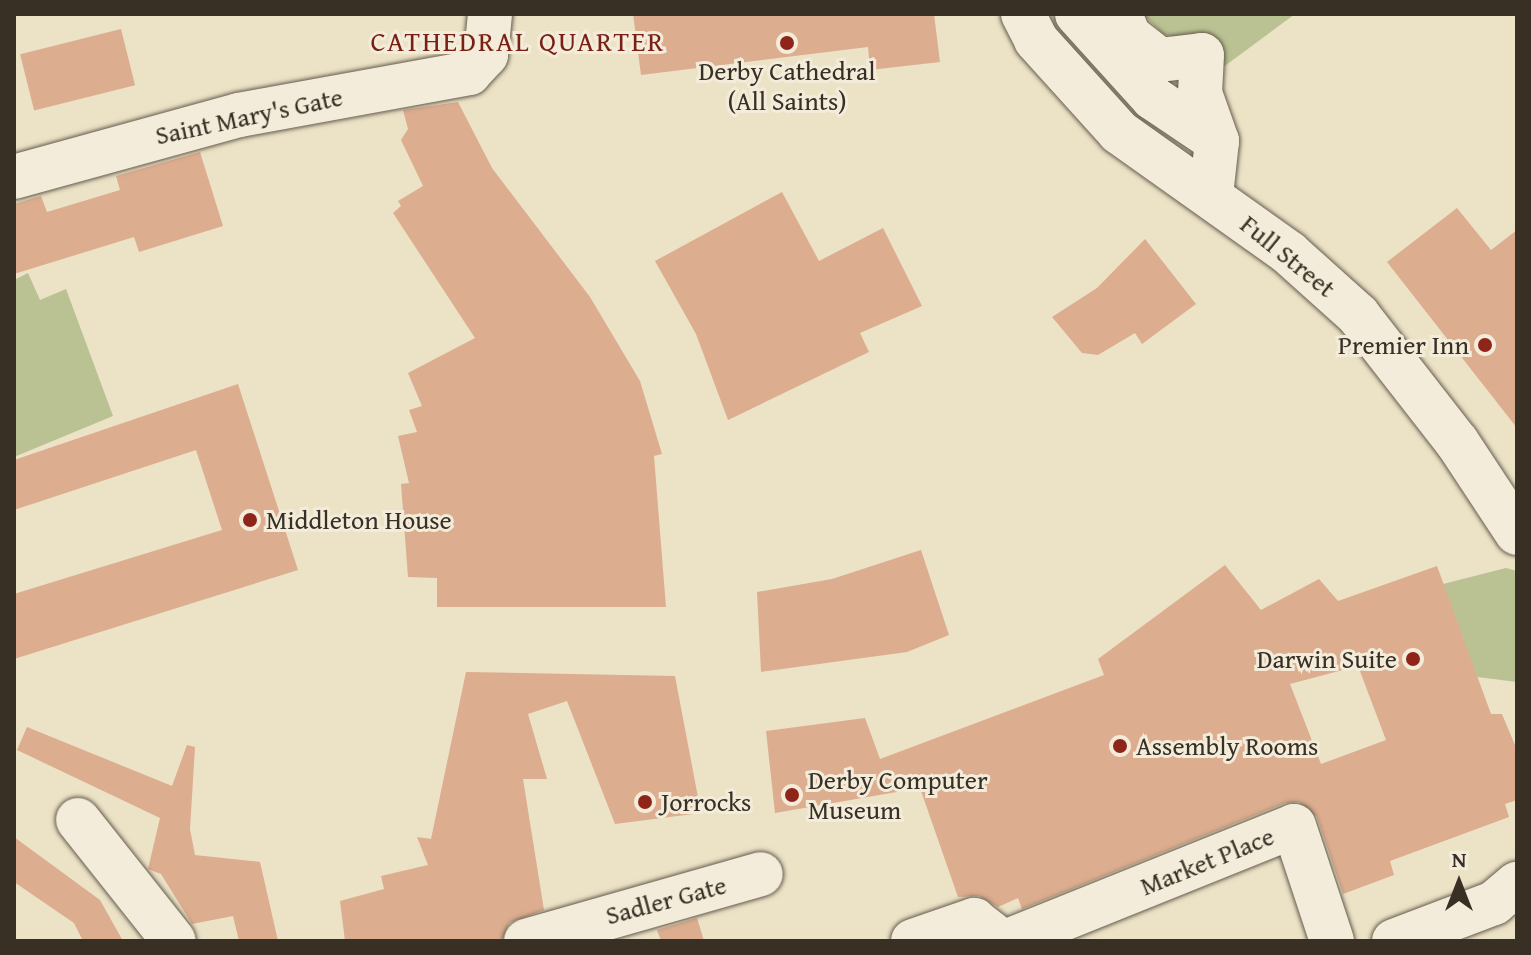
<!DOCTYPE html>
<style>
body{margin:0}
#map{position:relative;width:1531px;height:955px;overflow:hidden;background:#ece2c6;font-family:"Gentium Book Plus",serif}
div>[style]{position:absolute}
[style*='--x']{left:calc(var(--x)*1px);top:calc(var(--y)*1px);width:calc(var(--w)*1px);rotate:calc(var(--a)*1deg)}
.green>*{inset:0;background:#bac293}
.building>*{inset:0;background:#dcad8f;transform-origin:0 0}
.roads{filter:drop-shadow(0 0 2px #655c4d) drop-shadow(0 0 2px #655c4d)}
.minor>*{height:44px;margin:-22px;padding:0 22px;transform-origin:22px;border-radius:22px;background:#f3ecda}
.dots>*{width:22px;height:22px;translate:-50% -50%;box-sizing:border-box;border:4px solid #f3ecda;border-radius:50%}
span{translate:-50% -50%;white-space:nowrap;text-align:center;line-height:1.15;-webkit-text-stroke:6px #f3ecda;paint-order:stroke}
.poi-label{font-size:26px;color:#382f25}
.right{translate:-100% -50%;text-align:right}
.left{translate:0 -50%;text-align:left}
.street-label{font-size:26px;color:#382f25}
.neighbourhood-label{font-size:28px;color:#7a1f14;letter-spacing:2px}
.frame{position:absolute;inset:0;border:16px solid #382f25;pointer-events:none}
.north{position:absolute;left:1419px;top:843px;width:80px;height:80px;-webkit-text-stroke:6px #f3ecda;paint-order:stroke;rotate:0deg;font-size:22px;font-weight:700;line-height:32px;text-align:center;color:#382f25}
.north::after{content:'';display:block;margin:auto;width:28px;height:36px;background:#382f25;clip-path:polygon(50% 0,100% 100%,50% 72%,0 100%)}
</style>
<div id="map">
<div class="green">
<i style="clip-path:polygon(1143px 14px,1295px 14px,1214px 74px,1197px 42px,1163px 34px)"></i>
<i style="clip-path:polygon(28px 273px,40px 300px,66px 289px,113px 416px,14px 457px,14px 280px)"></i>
<i style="clip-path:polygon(1506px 568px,1517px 571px,1517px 682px,1477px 677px,1443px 584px)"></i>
</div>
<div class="building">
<i style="clip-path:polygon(633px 14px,934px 14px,940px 62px,870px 70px,868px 47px,641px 75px)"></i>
<i style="left:121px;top:29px;width:58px;height:104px;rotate:76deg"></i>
<i style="clip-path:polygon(458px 102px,492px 168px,590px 297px,640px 381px,662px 454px,654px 456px,666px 607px,437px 607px,437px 578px,408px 577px,401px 484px,409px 483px,398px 436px,417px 432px,409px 410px,422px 406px,408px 373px,475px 338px,393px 213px,401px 206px,398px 201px,423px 186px,401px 140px,408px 129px,403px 110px)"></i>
<i style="clip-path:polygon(200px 152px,223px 226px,139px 252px,134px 237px,14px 274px,14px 204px,41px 196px,47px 212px,120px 190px,116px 176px)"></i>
<i style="clip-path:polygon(782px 192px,819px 261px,883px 228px,922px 306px,860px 333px,869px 352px,728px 420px,696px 334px,655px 261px)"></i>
<i style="clip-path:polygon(1457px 208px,1491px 250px,1517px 230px,1517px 428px,1387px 262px)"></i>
<i style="clip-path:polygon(1145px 239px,1196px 304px,1142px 344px,1135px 333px,1098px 355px,1082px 353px,1052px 317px,1097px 288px)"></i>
<i style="clip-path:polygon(238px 384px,298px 570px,14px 659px,14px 594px,222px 530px,196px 450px,14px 510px,14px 460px)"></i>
<i style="clip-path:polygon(921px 550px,949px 635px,907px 652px,761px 672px,757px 592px,832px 579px)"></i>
<i style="clip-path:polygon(evenodd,1225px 565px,1261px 610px,1319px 579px,1338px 601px,1437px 566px,1491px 714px,1502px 714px,1517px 750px,1517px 800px,1505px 804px,1509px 817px,1390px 861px,1394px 875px,1343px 894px,1317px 817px,1299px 802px,1285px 803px,1022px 909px,1018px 898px,998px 907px,979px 896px,958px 897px,920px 788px,775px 813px,766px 731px,865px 718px,880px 759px,1104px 675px,1098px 659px,1225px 565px,1358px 666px,1386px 740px,1321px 764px,1290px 684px,1358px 666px)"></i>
<i style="clip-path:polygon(466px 672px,675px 676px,701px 813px,615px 824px,567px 701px,528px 714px,547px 779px,523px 779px,544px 910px,509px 923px,502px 941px,345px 941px,340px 901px,384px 889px,381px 876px,428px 865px,417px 837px,431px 839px)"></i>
<i style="clip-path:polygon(27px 727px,172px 786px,187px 745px,195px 747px,190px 829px,195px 855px,260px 862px,278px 941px,239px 941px,233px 916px,192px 924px,161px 874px,148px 869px,160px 818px,17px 750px)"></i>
<i style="clip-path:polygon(14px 837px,100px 900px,123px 941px,83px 941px,74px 923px,14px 882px)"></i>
<i style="clip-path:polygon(697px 918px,704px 941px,661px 941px,657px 930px)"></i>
</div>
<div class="roads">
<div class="minor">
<i style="--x:1023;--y:14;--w:29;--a:63"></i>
<i style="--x:1036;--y:40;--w:124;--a:47.9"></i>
<i style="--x:1119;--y:132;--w:209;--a:35.4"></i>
<i style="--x:1289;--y:253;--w:93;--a:41.9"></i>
<i style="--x:1358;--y:315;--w:161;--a:52.1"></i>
<i style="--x:1457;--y:442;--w:109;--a:56.6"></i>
<i style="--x:1077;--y:14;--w:113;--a:47.9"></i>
<i style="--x:1153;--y:98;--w:77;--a:33.9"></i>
<i style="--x:1217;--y:141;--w:54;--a:96.3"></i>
<i style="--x:1120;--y:14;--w:24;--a:68"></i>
<i style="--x:1129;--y:36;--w:39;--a:38"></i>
<i style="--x:1160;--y:60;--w:42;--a:-6.8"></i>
<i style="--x:1202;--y:55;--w:38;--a:93"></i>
<i style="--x:1200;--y:93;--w:51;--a:70.5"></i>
<i style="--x:14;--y:177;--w:233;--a:-15.4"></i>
<i style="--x:239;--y:115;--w:234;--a:-10.3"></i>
<i style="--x:469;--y:73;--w:25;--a:-47"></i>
<i style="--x:486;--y:55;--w:41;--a:-84.4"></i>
<i style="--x:78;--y:820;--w:154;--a:51.6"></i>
<i style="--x:526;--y:941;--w:244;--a:-15.9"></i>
<i style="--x:913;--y:941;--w:65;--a:-19"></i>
<i style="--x:974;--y:920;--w:34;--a:38"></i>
<i style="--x:1008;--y:941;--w:308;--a:-21.9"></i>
<i style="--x:1294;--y:826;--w:121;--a:71.7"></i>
<i style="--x:1394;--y:941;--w:107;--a:-20.8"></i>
<i style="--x:1494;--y:903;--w:30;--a:-40"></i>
</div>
</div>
<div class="dots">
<i style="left:787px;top:43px;background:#8f2418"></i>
<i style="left:1485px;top:345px;background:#8f2418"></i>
<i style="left:250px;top:520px;background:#8f2418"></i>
<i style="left:1413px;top:659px;background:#8f2418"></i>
<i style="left:1120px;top:746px;background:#8f2418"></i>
<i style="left:792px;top:795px;background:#8f2418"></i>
<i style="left:645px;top:802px;background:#8f2418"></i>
</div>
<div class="poi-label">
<span style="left:787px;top:86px">Derby Cathedral<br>(All Saints)</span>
<span class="right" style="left:1469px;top:345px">Premier Inn</span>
<span class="left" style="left:266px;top:520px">Middleton House</span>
<span class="right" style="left:1397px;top:659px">Darwin Suite</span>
<span class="left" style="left:1136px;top:746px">Assembly Rooms</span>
<span class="left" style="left:808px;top:795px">Derby Computer<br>Museum</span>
<span class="left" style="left:661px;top:802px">Jorrocks</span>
</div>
<div class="street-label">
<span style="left:249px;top:116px;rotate:-12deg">Saint Mary's Gate</span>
<span style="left:1288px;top:256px;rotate:39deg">Full Street</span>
<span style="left:1207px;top:861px;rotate:-22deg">Market Place</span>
<span style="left:666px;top:900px;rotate:-15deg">Sadler Gate</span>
</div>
<div class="neighbourhood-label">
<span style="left:518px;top:41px">CATHEDRAL QUARTER</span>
</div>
<div class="frame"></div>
<div class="north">N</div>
</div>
